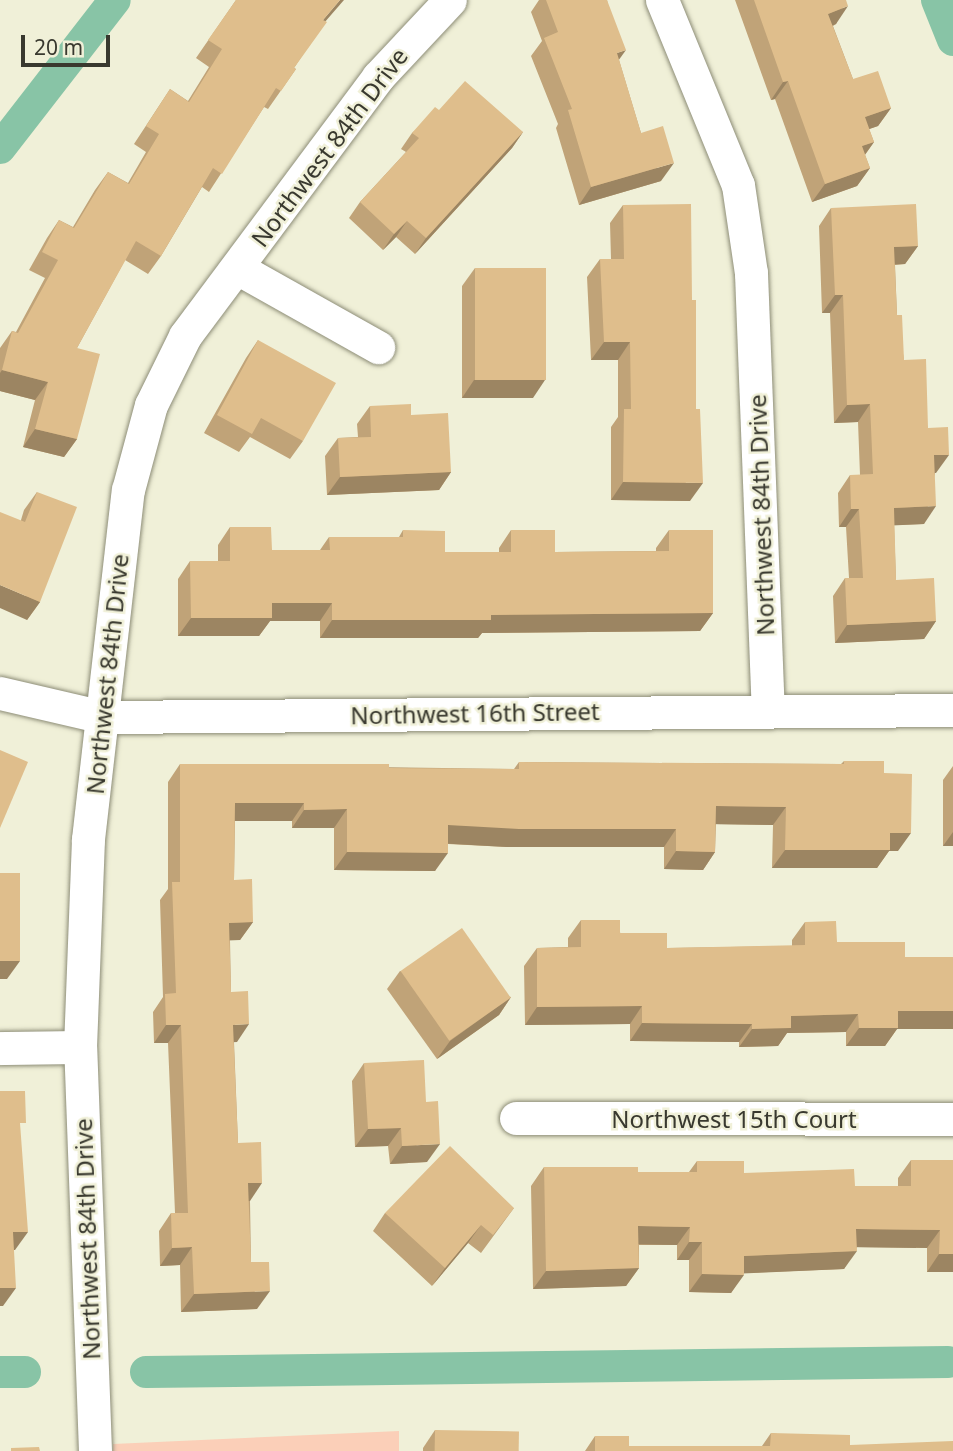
<!DOCTYPE html>
<style>
body{margin:0}
#map{position:relative;width:953px;height:1451px;overflow:hidden;background:#f0f0d8;font-family:"Noto Sans",sans-serif}
div>[style]{position:absolute}
[style*='--x']{left:calc(var(--x)*1px);top:calc(var(--y)*1px);width:calc(var(--w)*1px);rotate:calc(var(--a)*1deg)}
.green>*{inset:0;background:#fbcfb8}
.canal>*{height:32px;margin:-16px;padding:0 16px;transform-origin:16px;border-radius:16px;background:#88c4a6}
.roads{filter:drop-shadow(0 0 2px #8d8d77) drop-shadow(0 0 2px #8d8d77)}
.street>*{height:33px;margin:-16.5px;padding:0 16.5px;transform-origin:16.5px;border-radius:16.5px;background:#fff}
.wall>*{inset:0;background:#c0a378}
.shaded-wall>*{inset:0;background:#9c8562}
.building>*{inset:0;background:#dfbe8c;transform-origin:0 0}
span{translate:-50% -50%;white-space:nowrap;text-align:center;line-height:1.15;-webkit-text-stroke:5px #f0f0d8;paint-order:stroke}
.street-label{font-size:24px;color:#39392f}
.scale{position:absolute;left:21px;top:35px;width:89px;height:32px;box-sizing:border-box;border:4px solid #39392f;border-top:0;padding-left:9px;font-size:21px;line-height:24px;white-space:nowrap;color:#39392f;-webkit-text-stroke:5px #f0f0d8;paint-order:stroke}
</style>
<div id="map">
<div class="green">
<i style="clip-path:polygon(399px 1431px,399px 1451px,113px 1451px,113px 1444px)"></i>
</div>
<div class="canal">
<i style="--x:937;--y:0;--w:43;--a:68.2"></i>
<i style="--x:0;--y:148;--w:187;--a:-52.2"></i>
<i style="--x:0;--y:1372;--w:25;--a:0"></i>
<i style="--x:146;--y:1372;--w:802;--a:-0.71"></i>
</div>
<div class="roads">
<div class="street">
<i style="--x:662;--y:0;--w:200;--a:67.7"></i>
<i style="--x:738;--y:185;--w:89;--a:81.6"></i>
<i style="--x:751;--y:273;--w:437;--a:87.8"></i>
<i style="--x:237;--y:268;--w:162;--a:29.3"></i>
<i style="--x:0;--y:693;--w:106;--a:13.1"></i>
<i style="--x:103;--y:717;--w:850;--a:-0.47"></i>
<i style="--x:0;--y:1048;--w:80;--a:-0.7"></i>
<i style="--x:516;--y:1118;--w:437;--a:0.1"></i>
<i style="--x:95;--y:1451;--w:404;--a:-92.1"></i>
<i style="--x:80;--y:1047;--w:208;--a:-87.8"></i>
<i style="--x:88;--y:839;--w:351;--a:-83.5"></i>
<i style="--x:128;--y:490;--w:88;--a:-74.9"></i>
<i style="--x:151;--y:405;--w:77;--a:-63.8"></i>
<i style="--x:185;--y:336;--w:323;--a:-53.3"></i>
<i style="--x:378;--y:77;--w:105;--a:-46.9"></i>
</div>
</div>
<div class="wall">
<i style="clip-path:polygon(236px 0,325px 21px,294px 68px,296px 69px,268px 109px,264px 107px,209px 192px,202px 187px,161px 256px,148px 274px,125px 260px,77px 348px,77px 439px,64px 457px,23px 447px,35px 400px,0 391px,0 348px,12px 331px,16px 332px,45px 278px,29px 270px,47px 238px,59px 220px,73px 227px,95px 190px,108px 172px,128px 183px,146px 152px,134px 144px,170px 89px,188px 101px,209px 67px,196px 58px)"></i>
<i style="clip-path:polygon(539px 0,607px 0,619px 60px,641px 133px,661px 181px,579px 205px,556px 128px,558px 124px,531px 56px,542px 41px,531px 12px)"></i>
<i style="clip-path:polygon(735px 0,846px 0,836px 24px,833px 26px,853px 79px,891px 108px,878px 126px,869px 129px,874px 142px,865px 155px,870px 168px,857px 186px,812px 202px,775px 99px,771px 100px)"></i>
<i style="clip-path:polygon(439px 110px,523px 132px,512px 148px,415px 254px,396px 237px,383px 250px,349px 218px,360px 202px,406px 152px,401px 149px,412px 133px)"></i>
<i style="clip-path:polygon(623px 205px,690px 501px,611px 500px,611px 427px,618px 417px,618px 360px,591px 360px,587px 277px,600px 259px,611px 259px,610px 223px)"></i>
<i style="clip-path:polygon(831px 208px,918px 246px,905px 264px,895px 265px,897px 315px,904px 360px,928px 428px,936px 473px,935px 473px,924px 524px,894px 525px,896px 580px,936px 621px,924px 639px,835px 643px,833px 596px,845px 578px,849px 578px,846px 527px,839px 527px,838px 493px,850px 475px,860px 475px,858px 422px,834px 423px,830px 313px,822px 313px,819px 226px)"></i>
<i style="clip-path:polygon(475px 268px,533px 398px,462px 398px,462px 286px)"></i>
<i style="clip-path:polygon(258px 340px,303px 441px,290px 459px,250px 437px,239px 452px,204px 433px,246px 358px)"></i>
<i style="clip-path:polygon(370px 406px,411px 415px,451px 472px,439px 490px,327px 495px,325px 456px,338px 438px,358px 437px,357px 424px)"></i>
<i style="clip-path:polygon(37px 492px,40px 602px,27px 620px,21px 520px,24px 510px)"></i>
<i style="clip-path:polygon(230px 527px,272px 550px,320px 550px,329px 537px,399px 537px,403px 530px,445px 552px,499px 552px,499px 548px,511px 530px,555px 552px,656px 551px,656px 548px,669px 530px,713px 613px,700px 631px,482px 633px,478px 638px,320px 638px,320px 621px,270px 621px,259px 636px,178px 636px,178px 579px,190px 561px,218px 561px,218px 545px)"></i>
<i style="clip-path:polygon(844px 761px,884px 773px,898px 851px,889px 851px,877px 868px,772px 868px,773px 825px,716px 824px,715px 852px,703px 870px,664px 869px,664px 847px,507px 847px,448px 844px,435px 871px,334px 870px,334px 828px,292px 828px,292px 821px,235px 821px,234px 880px,253px 922px,240px 940px,230px 940px,231px 992px,237px 1042px,234px 1042px,238px 1143px,250px 1201px,251px 1262px,257px 1309px,181px 1312px,180px 1265px,160px 1266px,159px 1231px,171px 1213px,175px 1213px,168px 1043px,154px 1043px,153px 1012px,163px 997px,160px 900px,168px 889px,168px 782px,180px 764px,514px 769px,519px 762px,841px 764px)"></i>
<i style="clip-path:polygon(953px 766px,953px 846px,943px 846px,943px 780px)"></i>
<i style="clip-path:polygon(581px 920px,667px 948px,792px 946px,792px 940px,805px 922px,837px 942px,905px 957px,953px 957px,953px 1029px,897px 1029px,885px 1046px,846px 1046px,846px 1032px,787px 1033px,778px 1046px,739px 1047px,739px 1042px,630px 1041px,630px 1024px,525px 1025px,524px 966px,537px 948px,568px 947px,568px 938px)"></i>
<i style="clip-path:polygon(400px 971px,511px 997px,499px 1015px,437px 1059px,387px 989px)"></i>
<i style="clip-path:polygon(364px 1063px,427px 1162px,390px 1164px,388px 1146px,355px 1147px,352px 1081px)"></i>
<i style="clip-path:polygon(911px 1160px,953px 1160px,953px 1272px,927px 1272px,927px 1248px,857px 1247px,844px 1269px,744px 1273px,731px 1293px,689px 1292px,689px 1260px,677px 1260px,677px 1245px,639px 1245px,639px 1268px,626px 1286px,533px 1289px,531px 1186px,544px 1167px,638px 1172px,689px 1172px,697px 1161px,744px 1173px,855px 1186px,898px 1186px,898px 1178px)"></i>
<i style="clip-path:polygon(514px 1208px,481px 1253px,468px 1243px,432px 1286px,373px 1231px,385px 1213px)"></i>
<i style="clip-path:polygon(435px 1430px,519px 1451px,423px 1451px,423px 1448px)"></i>
<i style="clip-path:polygon(771px 1433px,850px 1445px,953px 1451px,585px 1451px,595px 1436px,629px 1446px,762px 1446px)"></i>
</div>
<div class="shaded-wall">
<i style="clip-path:polygon(340px 0,344px 0,311px 38px,323px 20px)"></i>
<i style="clip-path:polygon(848px 6px,836px 24px,816px 32px,828px 14px)"></i>
<i style="clip-path:polygon(626px 50px,613px 68px,617px 53px)"></i>
<i style="clip-path:polygon(788px 81px,775px 99px,771px 100px,783px 82px)"></i>
<i style="clip-path:polygon(891px 108px,878px 126px,852px 135px,865px 117px)"></i>
<i style="clip-path:polygon(523px 132px,512px 148px,415px 254px,426px 238px)"></i>
<i style="clip-path:polygon(874px 142px,861px 160px,862px 146px)"></i>
<i style="clip-path:polygon(674px 163px,661px 181px,579px 205px,591px 187px)"></i>
<i style="clip-path:polygon(870px 168px,857px 186px,812px 202px,825px 184px)"></i>
<i style="clip-path:polygon(407px 221px,396px 237px,383px 250px,394px 234px)"></i>
<i style="clip-path:polygon(918px 246px,905px 264px,882px 265px,894px 247px)"></i>
<i style="clip-path:polygon(835px 295px,843px 295px,830px 313px,822px 313px)"></i>
<i style="clip-path:polygon(604px 342px,630px 342px,618px 360px,591px 360px)"></i>
<i style="clip-path:polygon(2px 370px,48px 382px,35px 400px,0 391px,0 373px)"></i>
<i style="clip-path:polygon(474px 380px,545px 380px,533px 398px,462px 398px)"></i>
<i style="clip-path:polygon(870px 404px,858px 422px,834px 423px,847px 405px)"></i>
<i style="clip-path:polygon(35px 429px,77px 439px,64px 457px,23px 447px)"></i>
<i style="clip-path:polygon(934px 455px,949px 455px,936px 473px,922px 473px)"></i>
<i style="clip-path:polygon(451px 472px,439px 490px,327px 495px,340px 477px)"></i>
<i style="clip-path:polygon(623px 482px,703px 483px,690px 501px,611px 500px)"></i>
<i style="clip-path:polygon(936px 506px,924px 524px,881px 526px,894px 508px)"></i>
<i style="clip-path:polygon(851px 509px,859px 509px,846px 527px,839px 527px)"></i>
<i style="clip-path:polygon(0 585px,40px 602px,27px 620px,0 608px)"></i>
<i style="clip-path:polygon(272px 603px,332px 603px,320px 621px,270px 621px,259px 636px,178px 636px,191px 618px)"></i>
<i style="clip-path:polygon(713px 613px,700px 631px,482px 633px,478px 638px,320px 638px,332px 620px,491px 615px)"></i>
<i style="clip-path:polygon(936px 621px,924px 639px,835px 643px,847px 625px)"></i>
<i style="clip-path:polygon(235px 803px,304px 803px,292px 821px,222px 821px)"></i>
<i style="clip-path:polygon(716px 806px,786px 807px,773px 825px,703px 824px)"></i>
<i style="clip-path:polygon(347px 809px,334px 828px,292px 828px,304px 810px)"></i>
<i style="clip-path:polygon(448px 825px,676px 829px,664px 847px,507px 847px,436px 843px)"></i>
<i style="clip-path:polygon(953px 832px,953px 846px,943px 846px)"></i>
<i style="clip-path:polygon(890px 833px,911px 833px,898px 851px,889px 851px,877px 868px,772px 868px,785px 850px)"></i>
<i style="clip-path:polygon(676px 851px,715px 852px,703px 870px,664px 869px)"></i>
<i style="clip-path:polygon(347px 852px,448px 853px,435px 871px,334px 870px)"></i>
<i style="clip-path:polygon(253px 922px,240px 940px,216px 941px,229px 923px)"></i>
<i style="clip-path:polygon(0 961px,20px 961px,7px 979px,0 979px)"></i>
<i style="clip-path:polygon(511px 997px,499px 1015px,437px 1059px,450px 1041px)"></i>
<i style="clip-path:polygon(642px 1006px,630px 1024px,525px 1025px,537px 1007px)"></i>
<i style="clip-path:polygon(898px 1011px,953px 1011px,953px 1029px,897px 1029px,885px 1046px,846px 1046px,859px 1028px)"></i>
<i style="clip-path:polygon(858px 1014px,846px 1032px,787px 1033px,778px 1046px,739px 1047px,752px 1029px,791px 1016px)"></i>
<i style="clip-path:polygon(642px 1023px,752px 1024px,739px 1042px,630px 1041px)"></i>
<i style="clip-path:polygon(249px 1024px,237px 1042px,221px 1043px,233px 1025px)"></i>
<i style="clip-path:polygon(166px 1025px,181px 1025px,168px 1043px,154px 1043px)"></i>
<i style="clip-path:polygon(401px 1128px,388px 1146px,355px 1147px,368px 1129px)"></i>
<i style="clip-path:polygon(440px 1144px,427px 1162px,390px 1164px,402px 1146px)"></i>
<i style="clip-path:polygon(248px 1183px,262px 1183px,250px 1201px,236px 1201px)"></i>
<i style="clip-path:polygon(481px 1225px,468px 1243px,432px 1286px,445px 1268px)"></i>
<i style="clip-path:polygon(638px 1226px,690px 1227px,677px 1245px,626px 1244px)"></i>
<i style="clip-path:polygon(856px 1229px,940px 1230px,927px 1248px,844px 1247px)"></i>
<i style="clip-path:polygon(13px 1232px,28px 1232px,15px 1250px,1px 1250px)"></i>
<i style="clip-path:polygon(689px 1242px,702px 1242px,689px 1260px,677px 1260px)"></i>
<i style="clip-path:polygon(192px 1247px,180px 1265px,160px 1266px,172px 1248px)"></i>
<i style="clip-path:polygon(857px 1251px,844px 1269px,731px 1274px,744px 1256px)"></i>
<i style="clip-path:polygon(939px 1254px,953px 1254px,953px 1272px,927px 1272px)"></i>
<i style="clip-path:polygon(639px 1268px,626px 1286px,533px 1289px,546px 1271px)"></i>
<i style="clip-path:polygon(702px 1274px,744px 1275px,731px 1293px,689px 1292px)"></i>
<i style="clip-path:polygon(0 1288px,16px 1288px,3px 1306px,0 1306px)"></i>
<i style="clip-path:polygon(270px 1291px,257px 1309px,181px 1312px,194px 1294px)"></i>
</div>
<div class="building">
<i style="clip-path:polygon(236px 0,340px 0,323px 20px,327px 22px,294px 68px,296px 69px,281px 91px,276px 88px,222px 174px,213px 168px,161px 256px,136px 241px,77px 348px,100px 354px,77px 439px,35px 429px,48px 382px,2px 370px,12px 331px,18px 333px,58px 260px,42px 252px,59px 220px,74px 228px,108px 172px,129px 184px,159px 134px,146px 126px,170px 89px,189px 102px,222px 49px,208px 40px)"></i>
<i style="clip-path:polygon(546px 0,607px 0,626px 50px,617px 53px,641px 133px,663px 126px,674px 163px,591px 187px,568px 110px,572px 109px,544px 38px,558px 32px)"></i>
<i style="clip-path:polygon(754px 0,846px 0,848px 6px,828px 14px,853px 79px,878px 71px,891px 108px,865px 117px,874px 142px,862px 146px,870px 168px,825px 184px,788px 81px,783px 82px)"></i>
<i style="clip-path:polygon(465px 81px,523px 132px,426px 238px,407px 221px,394px 234px,360px 202px,419px 138px,412px 133px,435px 107px,439px 110px)"></i>
<i style="clip-path:polygon(691px 204px,692px 300px,696px 300px,696px 409px,700px 409px,703px 483px,623px 482px,624px 409px,631px 409px,630px 342px,604px 342px,600px 259px,624px 259px,623px 205px)"></i>
<i style="clip-path:polygon(916px 204px,918px 246px,894px 247px,897px 315px,902px 315px,904px 360px,926px 359px,928px 428px,948px 427px,949px 455px,934px 455px,936px 506px,894px 508px,896px 580px,934px 578px,936px 621px,847px 625px,845px 578px,863px 578px,859px 509px,851px 509px,850px 475px,873px 474px,870px 404px,847px 405px,843px 295px,835px 295px,831px 208px)"></i>
<i style="left:475px;top:268px;width:71px;height:112px"></i>
<i style="clip-path:polygon(258px 340px,336px 383px,303px 441px,261px 418px,252px 434px,217px 415px)"></i>
<i style="clip-path:polygon(411px 404px,411px 415px,448px 413px,451px 472px,340px 477px,338px 438px,371px 437px,370px 406px)"></i>
<i style="clip-path:polygon(37px 492px,77px 507px,40px 602px,0 585px,0 512px,25px 522px)"></i>
<i style="clip-path:polygon(230px 527px,271px 527px,272px 550px,330px 550px,329px 537px,403px 537px,403px 530px,445px 531px,445px 552px,511px 552px,511px 530px,555px 530px,555px 552px,669px 551px,669px 530px,713px 530px,713px 613px,491px 615px,491px 620px,332px 620px,332px 603px,272px 603px,272px 618px,191px 618px,190px 561px,230px 561px)"></i>
<i style="clip-path:polygon(0 750px,28px 762px,0 828px)"></i>
<i style="clip-path:polygon(844px 761px,884px 761px,884px 773px,912px 774px,911px 833px,890px 833px,890px 850px,785px 850px,786px 807px,716px 806px,715px 852px,676px 851px,676px 829px,519px 829px,448px 825px,448px 853px,347px 852px,347px 809px,304px 810px,304px 803px,235px 803px,234px 880px,252px 879px,253px 922px,229px 923px,231px 992px,248px 991px,249px 1024px,233px 1025px,238px 1143px,261px 1142px,262px 1183px,248px 1183px,251px 1262px,269px 1262px,270px 1291px,194px 1294px,192px 1247px,172px 1248px,171px 1213px,188px 1213px,181px 1025px,166px 1025px,165px 994px,176px 993px,172px 882px,180px 882px,180px 764px,389px 764px,389px 768px,519px 769px,519px 762px,844px 764px)"></i>
<i style="left:0;top:873px;width:20px;height:88px"></i>
<i style="clip-path:polygon(581px 920px,620px 920px,620px 933px,667px 933px,667px 948px,805px 945px,805px 922px,836px 921px,837px 942px,905px 942px,905px 957px,953px 957px,953px 1011px,898px 1011px,898px 1028px,859px 1028px,858px 1014px,791px 1016px,791px 1028px,752px 1029px,752px 1024px,642px 1023px,642px 1006px,537px 1007px,537px 948px,581px 947px)"></i>
<i style="left:462px;top:928px;width:85px;height:75px;rotate:55deg"></i>
<i style="clip-path:polygon(424px 1060px,426px 1102px,438px 1101px,440px 1144px,402px 1146px,401px 1128px,368px 1129px,364px 1063px)"></i>
<i style="clip-path:polygon(0 1091px,25px 1091px,26px 1123px,20px 1123px,28px 1232px,13px 1232px,16px 1288px,0 1288px)"></i>
<i style="clip-path:polygon(450px 1146px,514px 1208px,493px 1235px,481px 1225px,445px 1268px,385px 1213px)"></i>
<i style="clip-path:polygon(911px 1160px,953px 1160px,953px 1254px,939px 1254px,940px 1230px,856px 1229px,857px 1251px,744px 1256px,744px 1275px,702px 1274px,702px 1242px,689px 1242px,690px 1227px,638px 1226px,639px 1268px,546px 1271px,544px 1167px,638px 1167px,638px 1172px,697px 1172px,697px 1161px,744px 1161px,744px 1173px,854px 1169px,855px 1186px,911px 1186px)"></i>
<i style="left:435px;top:1430px;width:84px;height:21px;rotate:1deg"></i>
<i style="clip-path:polygon(771px 1433px,850px 1435px,850px 1445px,953px 1441px,953px 1451px,595px 1451px,595px 1436px,629px 1436px,629px 1446px,770px 1446px)"></i>
<i style="clip-path:polygon(39px 1447px,40px 1451px,11px 1451px,11px 1448px)"></i>
</div>
<div class="street-label">
<span style="left:329px;top:147px;rotate:-53deg">Northwest 84th Drive</span>
<span style="left:761px;top:515px;rotate:-92deg">Northwest 84th Drive</span>
<span style="left:107px;top:674px;rotate:-84deg">Northwest 84th Drive</span>
<span style="left:475px;top:713px;rotate:-1deg">Northwest 16th Street</span>
<span style="left:734px;top:1119px">Northwest 15th Court</span>
<span style="left:87px;top:1239px;rotate:-92deg">Northwest 84th Drive</span>
</div>
<div class="scale">20 m</div>
</div>
